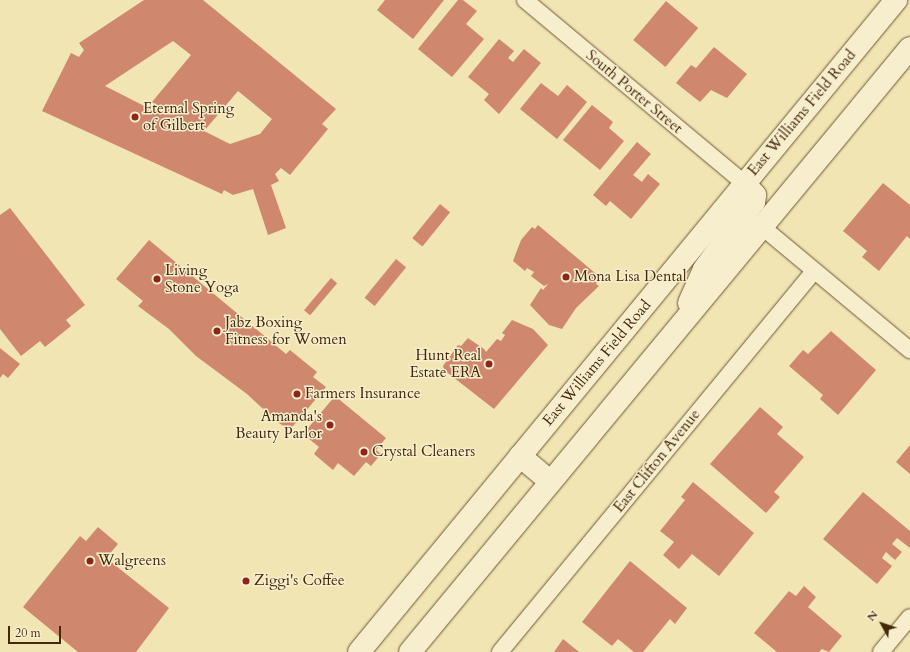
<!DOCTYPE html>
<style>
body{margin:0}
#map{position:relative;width:910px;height:652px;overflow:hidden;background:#f2e5b4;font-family:Cardo,serif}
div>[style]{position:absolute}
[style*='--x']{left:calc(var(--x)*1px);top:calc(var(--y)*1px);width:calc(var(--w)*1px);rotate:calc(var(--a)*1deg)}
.building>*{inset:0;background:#cf876e;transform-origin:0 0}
.roads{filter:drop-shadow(0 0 1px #6f5734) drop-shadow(0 0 1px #6f5734)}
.minor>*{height:16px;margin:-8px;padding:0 8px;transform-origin:8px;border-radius:8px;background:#f7eece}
.secondary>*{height:22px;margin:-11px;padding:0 11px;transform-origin:11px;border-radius:11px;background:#f7eece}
.dots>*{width:11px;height:11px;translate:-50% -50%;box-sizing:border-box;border:2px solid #f7eece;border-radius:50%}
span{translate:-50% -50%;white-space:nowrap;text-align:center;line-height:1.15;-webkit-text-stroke:3px #f7eece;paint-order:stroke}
.street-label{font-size:15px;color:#432809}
.poi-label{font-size:15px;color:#432809}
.left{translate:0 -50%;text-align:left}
.right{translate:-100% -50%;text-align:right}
.north{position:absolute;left:862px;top:604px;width:40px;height:40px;-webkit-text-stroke:3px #f7eece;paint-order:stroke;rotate:310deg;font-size:11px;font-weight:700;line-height:16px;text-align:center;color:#432809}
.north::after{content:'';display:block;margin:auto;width:14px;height:18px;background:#432809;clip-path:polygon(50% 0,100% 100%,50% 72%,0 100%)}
.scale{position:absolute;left:8px;top:626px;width:53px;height:18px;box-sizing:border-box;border:2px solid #432809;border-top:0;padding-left:5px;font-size:12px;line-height:14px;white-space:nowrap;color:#432809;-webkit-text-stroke:3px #f7eece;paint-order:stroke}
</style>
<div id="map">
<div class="building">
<i style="clip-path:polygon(evenodd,144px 0,203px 0,336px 109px,322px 124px,328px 129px,290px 175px,281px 168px,275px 174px,279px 181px,271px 185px,286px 228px,268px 235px,253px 189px,233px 195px,224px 190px,222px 194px,42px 111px,71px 53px,79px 57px,84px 50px,79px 43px,144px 0,173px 41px,191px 55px,152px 102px,163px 111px,160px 114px,105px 86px,173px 41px,144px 0,238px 91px,272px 119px,260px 134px,230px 144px,204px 131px,238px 91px)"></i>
<i style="clip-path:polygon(385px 0,444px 0,413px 39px,377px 10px)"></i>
<i style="clip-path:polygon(458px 0,463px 0,477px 11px,466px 24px,484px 39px,452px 77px,418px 49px)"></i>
<i style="left:666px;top:1px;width:42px;height:51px;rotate:40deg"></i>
<i style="clip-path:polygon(499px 39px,514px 51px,508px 58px,513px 62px,524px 49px,541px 63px,499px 114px,484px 100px,489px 94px,468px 77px)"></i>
<i style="clip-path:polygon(714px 47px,747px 74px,727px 98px,711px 90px,700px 102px,676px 83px,691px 65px,696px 68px)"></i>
<i style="clip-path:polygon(541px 83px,558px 96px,567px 85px,587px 102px,557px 139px,520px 109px)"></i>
<i style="clip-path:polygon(592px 105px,613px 122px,609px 128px,624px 141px,600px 170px,563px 140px)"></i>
<i style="clip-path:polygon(637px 142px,651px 154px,633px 175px,642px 182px,648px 174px,660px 184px,631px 219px,610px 201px,606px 206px,593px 195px)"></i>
<i style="clip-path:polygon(883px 183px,910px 205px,910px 239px,907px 236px,879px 271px,862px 257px,867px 251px,843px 231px)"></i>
<i style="left:440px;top:204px;width:13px;height:44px;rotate:39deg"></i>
<i style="clip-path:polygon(10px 208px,85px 305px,66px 320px,71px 326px,45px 347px,40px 341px,21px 356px,0 329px,0 215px)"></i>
<i style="clip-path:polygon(538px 225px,601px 278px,596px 284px,599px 286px,576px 308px,562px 329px,549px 325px,530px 305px,541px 288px,543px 290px,548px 284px,544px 286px,531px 276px,534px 272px,527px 268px,525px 271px,513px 261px,521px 240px,532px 227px,535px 229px)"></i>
<i style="clip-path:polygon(149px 240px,286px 354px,290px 350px,317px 372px,313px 377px,326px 387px,294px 425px,288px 429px,276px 421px,247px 394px,196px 356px,169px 329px,138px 306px,143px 301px,116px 279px)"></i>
<i style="left:396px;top:259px;width:13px;height:50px;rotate:39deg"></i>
<i style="left:331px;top:278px;width:8px;height:42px;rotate:40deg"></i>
<i style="clip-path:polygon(512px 320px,533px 329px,548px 345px,494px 409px,444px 370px,443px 366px,458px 345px,461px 346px,468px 338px,484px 349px,489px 356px,486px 352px,497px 339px,501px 341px,505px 335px,502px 333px)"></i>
<i style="clip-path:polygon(831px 331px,876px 370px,838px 415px,820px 399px,823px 395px,789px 366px,803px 350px,808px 354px)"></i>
<i style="clip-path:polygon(0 348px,20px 364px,8px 378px,3px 374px,0 378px)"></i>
<i style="clip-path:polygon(335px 396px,386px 438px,376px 450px,381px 454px,371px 466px,366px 462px,354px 476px,338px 463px,333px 470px,314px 454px,319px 447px,303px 434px)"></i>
<i style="clip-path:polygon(760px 407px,783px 427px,777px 434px,804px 457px,774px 492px,780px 497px,766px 513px,710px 464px)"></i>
<i style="clip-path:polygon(910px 445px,910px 474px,896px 462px)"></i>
<i style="clip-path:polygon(693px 482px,754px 533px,719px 576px,692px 554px,679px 569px,663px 555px,674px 542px,660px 531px,685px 500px,681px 497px)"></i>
<i style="clip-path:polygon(863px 492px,910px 531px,910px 548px,897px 538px,892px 544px,902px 552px,895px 560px,886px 552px,882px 558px,892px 566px,877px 584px,823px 539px)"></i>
<i style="clip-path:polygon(98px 527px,118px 544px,106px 558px,169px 608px,136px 652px,78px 652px,23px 607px,80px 536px,86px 541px)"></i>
<i style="clip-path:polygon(630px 561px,687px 608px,675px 624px,670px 619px,643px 652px,634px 652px,618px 639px,612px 646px,582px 622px)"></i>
<i style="clip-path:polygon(804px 586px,816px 597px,808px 607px,842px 636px,829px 652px,822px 649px,819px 652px,777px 652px,754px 633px,789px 591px,796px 596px)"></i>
<i style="clip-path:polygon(563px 639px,579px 652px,554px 652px)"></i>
</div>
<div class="roads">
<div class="minor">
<i style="--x:525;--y:0;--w:285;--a:39.9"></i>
<i style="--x:761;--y:226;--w:194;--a:39.8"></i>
<i style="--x:500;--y:652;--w:494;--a:-50.5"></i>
<i style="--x:881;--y:652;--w:45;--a:-50.4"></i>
</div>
<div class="secondary">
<i style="--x:689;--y:303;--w:37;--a:-66"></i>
<i style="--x:704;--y:269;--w:84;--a:-53.3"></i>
<i style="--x:754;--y:202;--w:7;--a:-82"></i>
<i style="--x:755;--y:195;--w:16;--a:-133"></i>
<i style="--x:520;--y:456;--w:39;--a:40"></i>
<i style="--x:359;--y:652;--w:845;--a:-50.52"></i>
<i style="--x:410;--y:652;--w:784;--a:-50.38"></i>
</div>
</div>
<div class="dots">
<i style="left:135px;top:117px;background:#8f2418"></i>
<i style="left:566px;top:277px;background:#8f2418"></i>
<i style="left:157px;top:279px;background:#8f2418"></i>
<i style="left:217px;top:331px;background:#8f2418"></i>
<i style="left:489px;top:364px;background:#8f2418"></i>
<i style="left:297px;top:394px;background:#8f2418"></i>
<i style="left:330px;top:425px;background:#8f2418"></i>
<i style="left:364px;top:452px;background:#8f2418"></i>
<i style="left:90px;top:561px;background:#8f2418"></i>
<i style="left:246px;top:581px;background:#8f2418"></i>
</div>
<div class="street-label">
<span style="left:634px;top:92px;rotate:40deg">South Porter Street</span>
<span style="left:802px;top:113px;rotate:-50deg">East Williams Field Road</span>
<span style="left:597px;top:363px;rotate:-50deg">East Williams Field Road</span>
<span style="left:657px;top:461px;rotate:-51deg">East Clifton Avenue</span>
</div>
<div class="poi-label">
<span class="left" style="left:143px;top:117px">Eternal Spring<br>of Gilbert</span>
<span class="left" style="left:165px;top:279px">Living<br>Stone Yoga</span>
<span class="left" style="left:574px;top:277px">Mona Lisa Dental</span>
<span class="left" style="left:225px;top:331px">Jabz Boxing<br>Fitness for Women</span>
<span class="right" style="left:481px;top:364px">Hunt Real<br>Estate ERA</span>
<span class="left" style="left:305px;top:394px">Farmers Insurance</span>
<span class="right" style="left:322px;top:425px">Amanda's<br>Beauty Parlor</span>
<span class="left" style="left:372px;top:452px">Crystal Cleaners</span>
<span class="left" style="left:98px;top:561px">Walgreens</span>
<span class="left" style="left:254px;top:581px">Ziggi's Coffee</span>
</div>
<div class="north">N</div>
<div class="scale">20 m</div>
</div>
